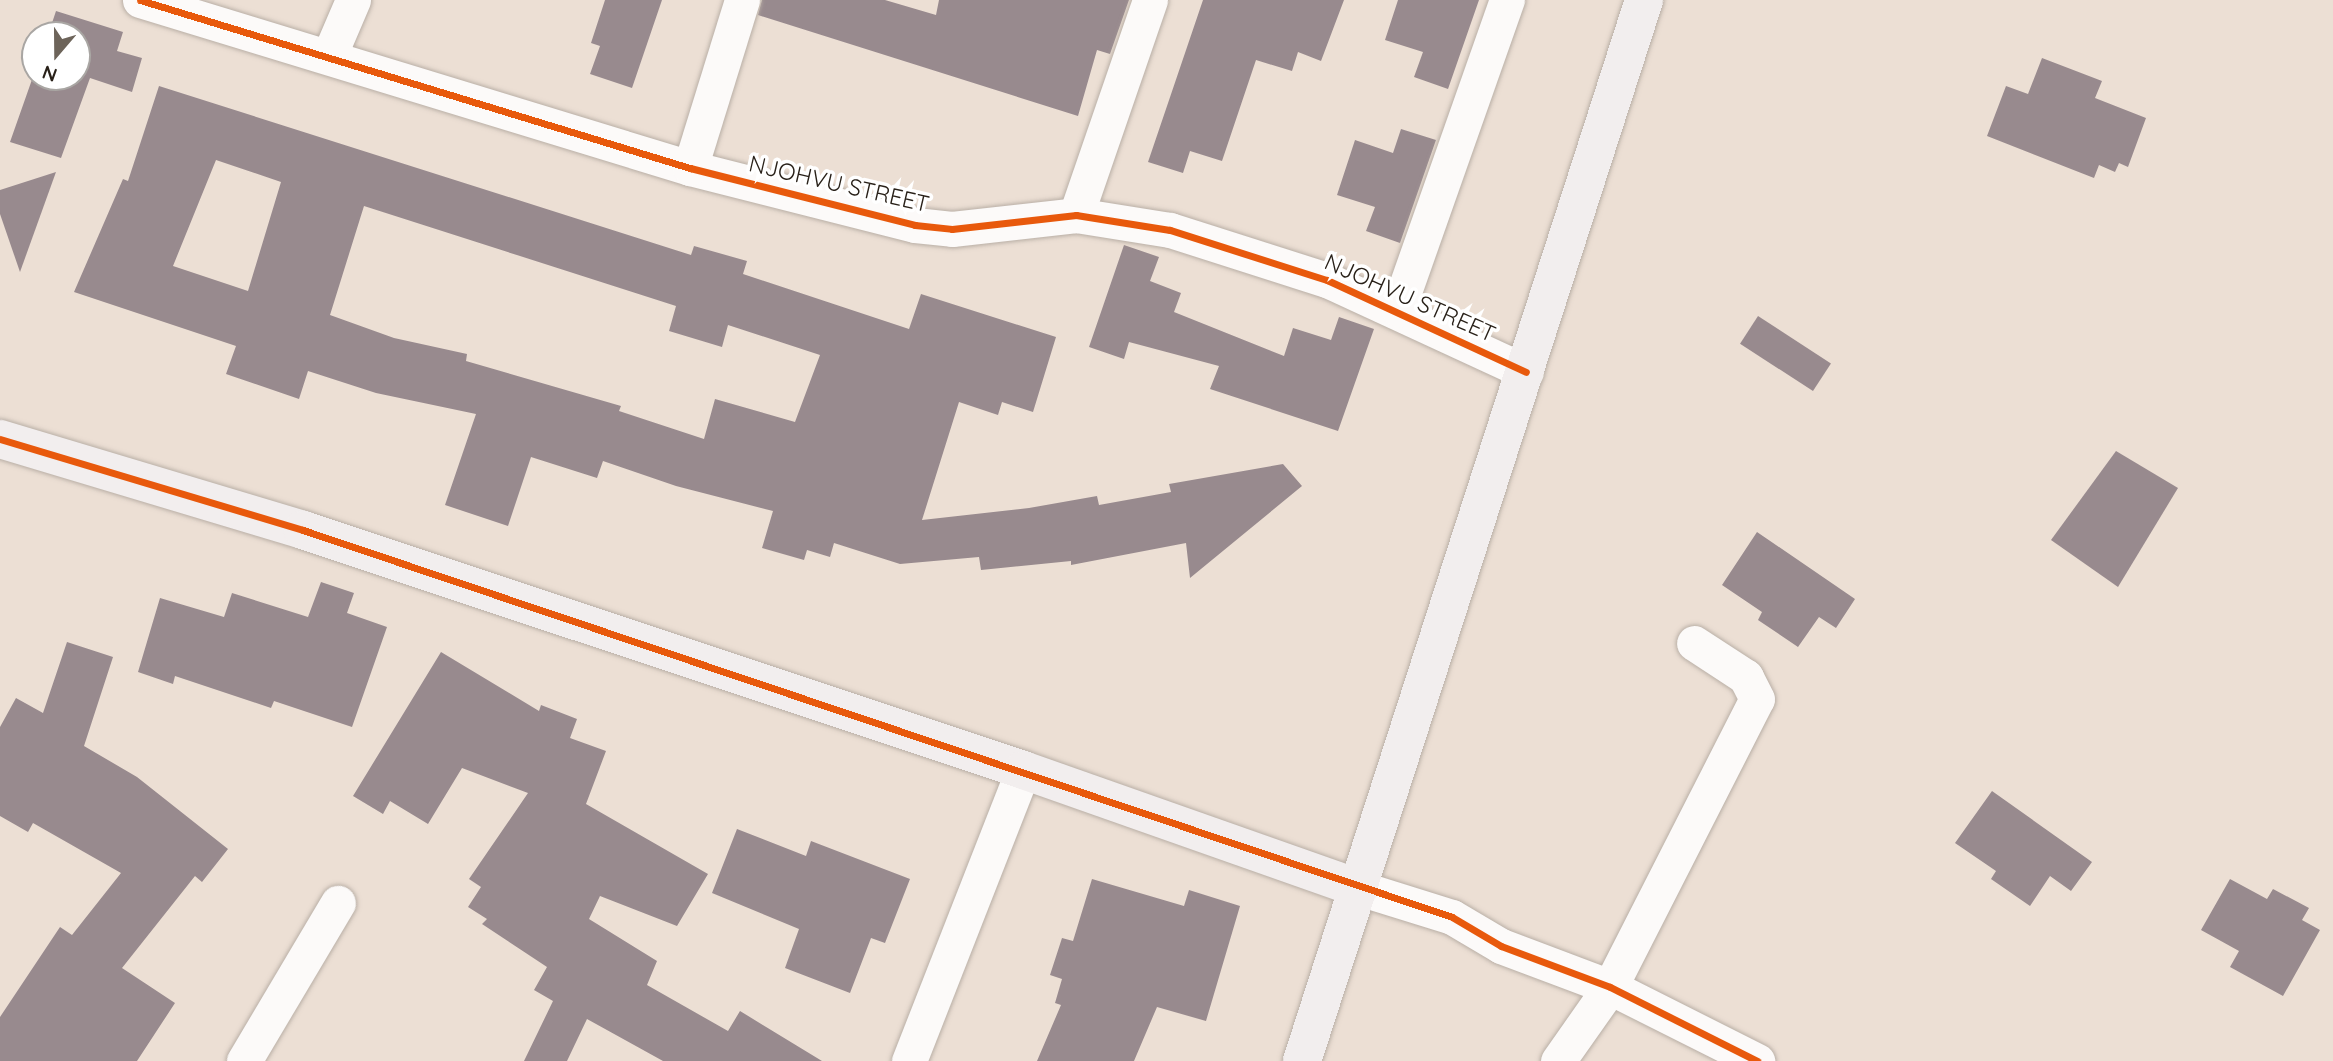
<!DOCTYPE html>
<style>
body{margin:0}
#map{position:relative;width:2333px;height:1061px;overflow:hidden;background:#ecdfd4;font-family:Quicksand,sans-serif}
div>[style]{position:absolute}
[style*='--x']{left:calc(var(--x)*1px);top:calc(var(--y)*1px);width:calc(var(--w)*1px);rotate:calc(var(--a)*1deg)}
.building>*{inset:0;background:#988a8e;transform-origin:0 0}
.roads{filter:drop-shadow(0 0 2px #b9afa6) drop-shadow(0 0 2px #b9afa6)}
.street>*{height:35px;margin:-17.5px;padding:0 17.5px;transform-origin:17.5px;border-radius:17.5px;background:#fcfaf9}
.secondary>*{height:38px;margin:-19px;padding:0 19px;transform-origin:19px;border-radius:19px;background:#f2eeee}
.cycleway>*{height:7px;margin:-3.5px;padding:0 3.5px;transform-origin:3.5px;border-radius:3.5px;background:#e8590c}
span{translate:-50% -50%;white-space:nowrap;text-align:center;line-height:1.15;-webkit-text-stroke:7px #fff;paint-order:stroke}
.street-label{font-size:23px;color:#292119}
.north{position:absolute;left:21px;top:21px;width:70px;height:70px;box-sizing:border-box;background:#fff;border:2px solid #a9a6a3;border-radius:50%;rotate:200deg;font-size:19px;font-weight:700;line-height:28px;text-align:center;color:#292119}
.north::after{content:'';display:block;margin:auto;width:24px;height:32px;background:#6d645a;clip-path:polygon(50% 0,100% 100%,50% 72%,0 100%)}
</style>
<div id="map">
<div class="building">
<i style="clip-path:polygon(605px 0,662px 0,632px 88px,590px 74px,600px 46px,591px 43px)"></i>
<i style="clip-path:polygon(762px 0,885px 0,936px 15px,939px 0,1129px 0,1110px 54px,1097px 50px,1078px 116px,758px 15px)"></i>
<i style="clip-path:polygon(1203px 0,1344px 0,1321px 61px,1298px 52px,1292px 71px,1256px 60px,1222px 161px,1190px 151px,1183px 173px,1148px 162px)"></i>
<i style="clip-path:polygon(1398px 0,1479px 0,1448px 89px,1414px 77px,1423px 52px,1385px 40px)"></i>
<i style="clip-path:polygon(56px 11px,123px 32px,117px 51px,142px 58px,132px 92px,90px 78px,61px 158px,10px 142px,35px 71px,35px 77px,77px 77px,77px 35px,48px 35px)"></i>
<i style="clip-path:polygon(2042px 58px,2102px 81px,2095px 98px,2146px 118px,2128px 167px,2119px 163px,2115px 172px,2099px 165px,2094px 178px,1987px 136px,2006px 86px,2028px 94px)"></i>
<i style="clip-path:polygon(evenodd,159px 86px,691px 255px,694px 246px,747px 261px,743px 274px,909px 329px,921px 294px,1056px 337px,1033px 412px,1002px 402px,998px 415px,959px 402px,922px 520px,1029px 508px,1097px 496px,1099px 505px,1171px 492px,1169px 484px,1283px 464px,1302px 486px,1190px 578px,1186px 543px,1071px 565px,1071px 561px,981px 570px,979px 557px,900px 564px,834px 543px,830px 557px,807px 550px,804px 560px,762px 548px,773px 511px,676px 486px,603px 461px,597px 478px,531px 457px,508px 526px,445px 505px,476px 414px,376px 393px,308px 371px,299px 399px,226px 374px,236px 346px,74px 292px,123px 179px,128px 181px,159px 86px,216px 160px,281px 182px,248px 291px,173px 266px,216px 160px,159px 86px,364px 206px,676px 306px,669px 331px,722px 347px,728px 325px,820px 355px,795px 422px,715px 399px,704px 439px,619px 411px,621px 406px,466px 361px,467px 354px,394px 338px,330px 315px,364px 206px)"></i>
<i style="clip-path:polygon(1401px 129px,1436px 140px,1400px 243px,1366px 231px,1375px 207px,1337px 195px,1355px 140px,1393px 153px)"></i>
<i style="clip-path:polygon(56px 172px,20px 272px,0 214px,0 190px)"></i>
<i style="clip-path:polygon(1124px 245px,1159px 257px,1150px 281px,1181px 293px,1174px 312px,1284px 356px,1293px 328px,1331px 340px,1339px 317px,1374px 329px,1338px 431px,1210px 389px,1219px 366px,1129px 342px,1124px 359px,1089px 347px)"></i>
<i style="left:1758px;top:316px;width:87px;height:33px;rotate:33deg"></i>
<i style="clip-path:polygon(2116px 451px,2178px 488px,2118px 587px,2051px 540px)"></i>
<i style="clip-path:polygon(1757px 532px,1855px 599px,1836px 628px,1819px 617px,1798px 647px,1758px 620px,1762px 612px,1722px 585px)"></i>
<i style="clip-path:polygon(321px 582px,354px 593px,347px 613px,387px 627px,352px 727px,274px 701px,271px 708px,175px 676px,173px 684px,138px 672px,160px 598px,224px 617px,232px 593px,308px 617px)"></i>
<i style="clip-path:polygon(67px 642px,113px 657px,84px 746px,137px 777px,228px 849px,202px 882px,195px 876px,122px 968px,175px 1003px,137px 1061px,0 1061px,0 1017px,60px 927px,72px 935px,121px 873px,33px 823px,28px 832px,0 816px,0 727px,16px 698px,43px 713px)"></i>
<i style="clip-path:polygon(441px 652px,539px 711px,541px 705px,577px 719px,570px 738px,606px 751px,586px 804px,708px 874px,677px 926px,600px 896px,589px 919px,657px 961px,647px 985px,728px 1031px,740px 1011px,822px 1061px,663px 1061px,587px 1019px,567px 1061px,524px 1061px,553px 1001px,534px 990px,547px 967px,482px 924px,487px 919px,468px 907px,481px 887px,469px 879px,528px 793px,462px 768px,428px 824px,390px 801px,383px 814px,353px 796px)"></i>
<i style="clip-path:polygon(1992px 791px,2092px 862px,2071px 891px,2050px 876px,2030px 906px,1991px 879px,1996px 871px,1955px 843px)"></i>
<i style="clip-path:polygon(737px 829px,806px 856px,811px 841px,910px 879px,885px 943px,871px 938px,850px 993px,785px 968px,799px 929px,712px 893px)"></i>
<i style="clip-path:polygon(1092px 879px,1184px 906px,1189px 890px,1240px 906px,1206px 1021px,1157px 1007px,1134px 1061px,1037px 1061px,1061px 1005px,1055px 1003px,1062px 979px,1050px 975px,1062px 938px,1073px 941px)"></i>
<i style="clip-path:polygon(2230px 879px,2267px 899px,2273px 889px,2309px 908px,2302px 920px,2320px 930px,2283px 996px,2230px 967px,2239px 951px,2201px 930px)"></i>
</div>
<div class="roads">
<div class="street">
<i style="--x:140;--y:0;--w:575;--a:16.99"></i>
<i style="--x:690;--y:168;--w:232;--a:14.2"></i>
<i style="--x:915;--y:225;--w:37;--a:6"></i>
<i style="--x:952;--y:229;--w:125;--a:-6.4"></i>
<i style="--x:1076;--y:215;--w:95;--a:9.1"></i>
<i style="--x:1170;--y:230;--w:165;--a:17.7"></i>
<i style="--x:1327;--y:280;--w:219;--a:24.8"></i>
<i style="--x:329;--y:56;--w:61;--a:-66.8"></i>
<i style="--x:690;--y:168;--w:176;--a:-72.8"></i>
<i style="--x:1076;--y:215;--w:227;--a:-71"></i>
<i style="--x:1398;--y:309;--w:328;--a:-70.6"></i>
<i style="--x:1359;--y:888;--w:97;--a:17.3"></i>
<i style="--x:1452;--y:917;--w:57;--a:30.6"></i>
<i style="--x:1501;--y:946;--w:116;--a:20.6"></i>
<i style="--x:1610;--y:987;--w:165;--a:26.7"></i>
<i style="--x:244;--y:1061;--w:184;--a:-59.3"></i>
<i style="--x:909;--y:1061;--w:313;--a:-68.6"></i>
<i style="--x:1558;--y:1061;--w:90;--a:-54.9"></i>
<i style="--x:1610;--y:987;--w:323;--a:-63"></i>
<i style="--x:1757;--y:699;--w:25;--a:-117"></i>
<i style="--x:1746;--y:677;--w:62;--a:-146.8"></i>
</div>
<div class="secondary">
<i style="--x:0;--y:439;--w:316;--a:16.7"></i>
<i style="--x:303;--y:530;--w:759;--a:18.43"></i>
<i style="--x:1023;--y:770;--w:356;--a:19.4"></i>
<i style="--x:1302;--y:1061;--w:1115;--a:-72.13"></i>
</div>
</div>
<div class="cycleway">
<i style="--x:140;--y:0;--w:575;--a:16.99"></i>
<i style="--x:690;--y:168;--w:232;--a:14.2"></i>
<i style="--x:915;--y:225;--w:37;--a:6"></i>
<i style="--x:952;--y:229;--w:125;--a:-6.4"></i>
<i style="--x:1076;--y:215;--w:95;--a:9.1"></i>
<i style="--x:1170;--y:230;--w:165;--a:17.7"></i>
<i style="--x:1327;--y:280;--w:219;--a:24.8"></i>
<i style="--x:0;--y:439;--w:316;--a:16.7"></i>
<i style="--x:303;--y:530;--w:1212;--a:18.61"></i>
<i style="--x:1452;--y:917;--w:57;--a:30.6"></i>
<i style="--x:1501;--y:946;--w:116;--a:20.6"></i>
<i style="--x:1610;--y:987;--w:165;--a:26.7"></i>
</div>
<div class="street-label">
<span style="left:839px;top:184px;rotate:13deg">NJOHVU STREET</span>
<span style="left:1410px;top:298px;rotate:24deg">NJOHVU STREET</span>
</div>
<div class="north">N</div>
</div>
